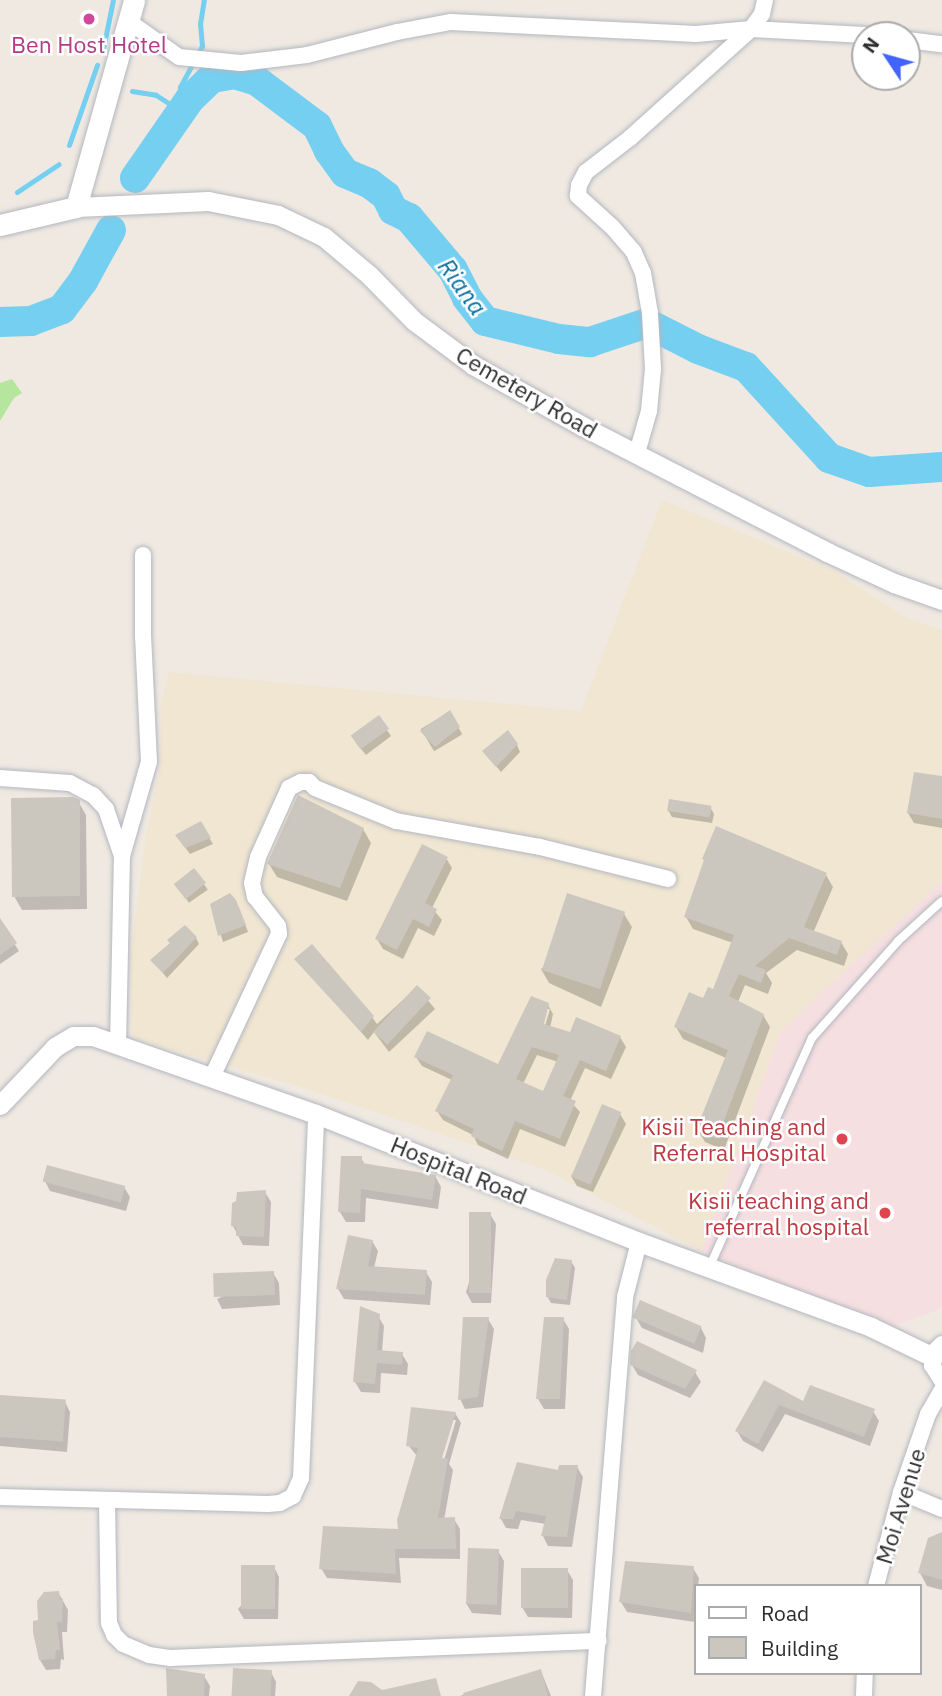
<!DOCTYPE html>
<style>
body{margin:0}
#map{position:relative;width:942px;height:1696px;overflow:hidden;background:#efe9e1;font-family:"IBM Plex Sans",sans-serif}
div>[style]{position:absolute}
[style*='--x']{left:calc(var(--x)*1px);top:calc(var(--y)*1px);width:calc(var(--w)*1px);rotate:calc(var(--a)*1deg)}
.education>*{inset:0;background:#f0e6d1}
.medical>*{inset:0;background:#f5dfe0}
.green>*{inset:0;background:#b6e59e}
.water>*{inset:0;background:#75cff0}
.shadow>*{inset:0;background:#0003;transform-origin:0 0}
.stream>*{height:5px;margin:-2.5px;padding:0 2.5px;transform-origin:2.5px;border-radius:2.5px;background:#75cff0}
.river>*{height:30px;margin:-15px;padding:0 15px;transform-origin:15px;border-radius:15px;background:#75cff0}
.building>*{inset:0;background:#cbc7bf;transform-origin:0 0}
.roads{filter:drop-shadow(0 0 2px #b4b7c1) drop-shadow(0 0 2px #b4b7c1)}
.service>*{height:8px;margin:-4px;padding:0 4px;transform-origin:4px;border-radius:4px;background:#fff}
.minor>*{height:16px;margin:-8px;padding:0 8px;transform-origin:8px;border-radius:8px;background:#fff}
.tertiary>*{height:19px;margin:-9.5px;padding:0 9.5px;transform-origin:9.5px;border-radius:9.5px;background:#fff}
.secondary>*{height:21px;margin:-10.5px;padding:0 10.5px;transform-origin:10.5px;border-radius:10.5px;background:#fff}
.dots>*{width:19px;height:19px;translate:-50% -50%;box-sizing:border-box;border:4px solid #fff;border-radius:50%}
span{translate:-50% -50%;white-space:nowrap;text-align:center;line-height:1.15;-webkit-text-stroke:5px #fff;paint-order:stroke}
.hotel-label{font-size:23px;color:#b23c85}
.street-label{font-size:23px;color:#2e2e2e}
.health-label{font-size:23px;color:#be3a42}
.right{translate:-100% -50%;text-align:right}
.water-label{font-size:24px;color:#0d6fa3;font-style:italic}
.legend{position:absolute;left:694px;top:1584px;width:228px;height:91px;box-sizing:border-box;background:#fff;border:2px solid #ababab;margin:0;padding:9px 12px;list-style:none;font-size:21px;color:#2e2e2e}
.legend li{display:flex;align-items:center;gap:14px;height:35px}
.legend b{width:35px;border:2px solid #ababab}
.north{position:absolute;left:851px;top:21px;width:70px;height:70px;box-sizing:border-box;background:#fff;border:2px solid #ababab;border-radius:50%;rotate:306deg;font-size:19px;font-weight:700;line-height:28px;text-align:center;color:#2e2e2e}
.north::after{content:'';display:block;margin:auto;width:24px;height:32px;background:#4264fb;clip-path:polygon(50% 0,100% 100%,50% 72%,0 100%)}
</style>
<div id="map">
<div class="education">
<i style="clip-path:polygon(662px 500px,836px 572px,905px 617px,942px 630px,942px 881px,781px 1031px,701px 1251px,544px 1169px,307px 1089px,132px 1038px,130px 958px,146px 836px,160px 767px,161px 702px,169px 672px,581px 711px)"></i>
</div>
<div class="medical">
<i style="clip-path:polygon(942px 881px,942px 1305px,940px 1309px,886px 1329px,701px 1251px,781px 1031px)"></i>
</div>
<div class="green">
<i style="clip-path:polygon(12px 379px,22px 393px,14px 398px,0 421px,0 383px)"></i>
</div>
<div class="water">
<i style="clip-path:polygon(79px 267px,96px 277px,81px 296px,64px 312px,38px 325px,0 327px,0 314px,32px 313px,53px 307px)"></i>
</div>
<div class="shadow">
<i style="left:449px;top:712px;width:26px;height:33px;rotate:59deg"></i>
<i style="clip-path:polygon(387px 730px,391px 736px,366px 755px,356px 743px)"></i>
<i style="clip-path:polygon(517px 745px,520px 752px,501px 772px,484px 752px)"></i>
<i style="clip-path:polygon(942px 778px,942px 828px,914px 823px,908px 813px)"></i>
<i style="clip-path:polygon(78px 801px,86px 815px,87px 909px,22px 910px,14px 896px)"></i>
<i style="clip-path:polygon(710px 807px,714px 814px,712px 823px,672px 817px,668px 810px)"></i>
<i style="clip-path:polygon(200px 823px,213px 844px,190px 854px,181px 842px)"></i>
<i style="clip-path:polygon(363px 829px,371px 843px,347px 901px,277px 877px,269px 864px)"></i>
<i style="clip-path:polygon(446px 858px,452px 868px,432px 908px,442px 920px,434px 936px,418px 928px,403px 959px,383px 949px,377px 939px)"></i>
<i style="left:194px;top:870px;width:24px;height:23px;rotate:55deg"></i>
<i style="clip-path:polygon(826px 875px,833px 887px,813px 933px,841px 942px,848px 954px,844px 966px,797px 950px,766px 973px,772px 983px,768px 994px,745px 985px,738px 1002px,763px 1015px,770px 1027px,724px 1150px,705px 1142px,698px 1130px,726px 1058px,683px 1039px,676px 1027px,714px 991px,733px 943px,693px 929px,686px 917px)"></i>
<i style="clip-path:polygon(212px 905px,239px 908px,248px 932px,223px 942px)"></i>
<i style="clip-path:polygon(624px 914px,632px 927px,601px 1007px,549px 983px,541px 969px)"></i>
<i style="clip-path:polygon(5px 929px,19px 951px,0 964px,0 932px)"></i>
<i style="clip-path:polygon(196px 938px,199px 944px,167px 978px,152px 960px,172px 944px)"></i>
<i style="clip-path:polygon(297px 959px,372px 1017px,377px 1024px,417px 987px,435px 1009px,389px 1052px,374px 1032px,368px 1040px)"></i>
<i style="clip-path:polygon(evenodd,548px 1005px,553px 1014px,550px 1028px,571px 1034px,620px 1037px,626px 1047px,611px 1079px,585px 1068px,570px 1101px,580px 1112px,565px 1147px,520px 1129px,508px 1159px,478px 1145px,473px 1135px,443px 1120px,437px 1111px,452px 1080px,422px 1066px,416px 1057px,499px 1066px,548px 1005px,546px 1009px,550px 1009px,543px 1033px,540px 1032px,546px 1009px,548px 1005px,537px 1055px,558px 1062px,544px 1093px,523px 1084px,537px 1055px)"></i>
<i style="clip-path:polygon(620px 1114px,626px 1124px,593px 1192px,577px 1186px,571px 1176px)"></i>
<i style="clip-path:polygon(361px 1158px,365px 1165px,435px 1176px,441px 1187px,438px 1209px,366px 1198px,365px 1222px,346px 1222px,340px 1212px)"></i>
<i style="clip-path:polygon(45px 1181px,124px 1187px,130px 1197px,126px 1211px,50px 1191px)"></i>
<i style="clip-path:polygon(265px 1192px,271px 1202px,269px 1246px,243px 1245px,233px 1226px)"></i>
<i style="clip-path:polygon(490px 1214px,496px 1224px,491px 1303px,472px 1303px,466px 1292px)"></i>
<i style="clip-path:polygon(372px 1241px,378px 1251px,374px 1268px,426px 1272px,432px 1282px,430px 1305px,344px 1299px,338px 1289px)"></i>
<i style="clip-path:polygon(571px 1261px,575px 1268px,570px 1305px,551px 1303px,547px 1296px)"></i>
<i style="clip-path:polygon(273px 1273px,279px 1283px,280px 1305px,222px 1309px,217px 1299px)"></i>
<i style="clip-path:polygon(378px 1316px,384px 1326px,382px 1352px,402px 1354px,408px 1364px,407px 1375px,381px 1373px,380px 1393px,361px 1392px,355px 1382px)"></i>
<i style="clip-path:polygon(636px 1318px,701px 1328px,706px 1338px,703px 1353px,642px 1328px)"></i>
<i style="clip-path:polygon(488px 1319px,494px 1329px,483px 1407px,465px 1409px,460px 1399px)"></i>
<i style="clip-path:polygon(545px 1319px,563px 1319px,569px 1329px,565px 1409px,544px 1409px,538px 1399px)"></i>
<i style="clip-path:polygon(632px 1365px,695px 1372px,701px 1382px,690px 1398px,638px 1375px)"></i>
<i style="clip-path:polygon(764px 1382px,804px 1404px,873px 1411px,879px 1421px,870px 1446px,785px 1414px,763px 1452px,743px 1441px,737px 1431px)"></i>
<i style="clip-path:polygon(0 1397px,65px 1402px,70px 1412px,67px 1452px,0 1446px)"></i>
<i style="clip-path:polygon(evenodd,455px 1413px,461px 1423px,449px 1464px,453px 1470px,444px 1520px,454px 1519px,460px 1529px,460px 1559px,399px 1558px,401px 1583px,327px 1578px,321px 1568px,400px 1531px,417px 1456px,408px 1445px,455px 1413px,452px 1420px,456px 1420px,442px 1467px,438px 1466px,452px 1420px)"></i>
<i style="clip-path:polygon(577px 1467px,583px 1477px,572px 1547px,548px 1546px,543px 1536px,546px 1524px,521px 1520px,518px 1529px,506px 1528px,501px 1519px,559px 1472px)"></i>
<i style="clip-path:polygon(942px 1533px,942px 1590px,927px 1586px,920px 1573px)"></i>
<i style="clip-path:polygon(498px 1551px,504px 1561px,501px 1615px,472px 1613px,466px 1603px)"></i>
<i style="clip-path:polygon(274px 1567px,279px 1577px,278px 1619px,244px 1619px,238px 1609px)"></i>
<i style="clip-path:polygon(693px 1568px,699px 1578px,698px 1586px,695px 1586px,695px 1622px,627px 1612px,621px 1602px)"></i>
<i style="clip-path:polygon(567px 1570px,573px 1580px,572px 1618px,528px 1617px,522px 1607px)"></i>
<i style="clip-path:polygon(58px 1592px,68px 1610px,67px 1632px,62px 1632px,64px 1660px,61px 1659px,60px 1669px,46px 1670px,40px 1660px,40px 1622px)"></i>
<i style="clip-path:polygon(541px 1671px,551px 1696px,460px 1696px)"></i>
<i style="clip-path:polygon(271px 1672px,276px 1682px,275px 1696px,233px 1696px)"></i>
<i style="clip-path:polygon(204px 1676px,210px 1686px,209px 1696px,168px 1696px)"></i>
</div>
<div class="stream">
<i style="--x:103;--y:49;--w:50;--a:-78.5"></i>
<i style="--x:132;--y:91;--w:24;--a:9"></i>
<i style="--x:156;--y:95;--w:30;--a:33"></i>
<i style="--x:188;--y:102;--w:10;--a:-135"></i>
<i style="--x:181;--y:95;--w:8;--a:-97"></i>
<i style="--x:180;--y:87;--w:47;--a:-61.8"></i>
<i style="--x:202;--y:46;--w:22;--a:-95"></i>
<i style="--x:200;--y:24;--w:24;--a:-81"></i>
<i style="--x:69;--y:145;--w:85;--a:-70.7"></i>
<i style="--x:17;--y:192;--w:50;--a:-33.7"></i>
</div>
<div class="river">
<i style="--x:135;--y:178;--w:96;--a:-55.2"></i>
<i style="--x:190;--y:99;--w:30;--a:-44"></i>
<i style="--x:212;--y:78;--w:22;--a:-10"></i>
<i style="--x:234;--y:74;--w:24;--a:17"></i>
<i style="--x:257;--y:81;--w:75;--a:36.9"></i>
<i style="--x:317;--y:126;--w:28;--a:64"></i>
<i style="--x:329;--y:151;--w:27;--a:54"></i>
<i style="--x:345;--y:173;--w:26;--a:23"></i>
<i style="--x:369;--y:183;--w:21;--a:37"></i>
<i style="--x:386;--y:196;--w:16;--a:63"></i>
<i style="--x:393;--y:210;--w:18;--a:27"></i>
<i style="--x:409;--y:218;--w:68;--a:49.8"></i>
<i style="--x:453;--y:270;--w:31;--a:63"></i>
<i style="--x:467;--y:298;--w:29;--a:52"></i>
<i style="--x:485;--y:321;--w:76;--a:13.7"></i>
<i style="--x:559;--y:339;--w:31;--a:6"></i>
<i style="--x:590;--y:342;--w:60;--a:-18.4"></i>
<i style="--x:647;--y:323;--w:57;--a:27"></i>
<i style="--x:698;--y:349;--w:51;--a:20.6"></i>
<i style="--x:746;--y:367;--w:123;--a:47.6"></i>
<i style="--x:829;--y:458;--w:42;--a:19.3"></i>
<i style="--x:869;--y:472;--w:73;--a:-3.9"></i>
<i style="--x:0;--y:322;--w:31;--a:-2"></i>
<i style="--x:31;--y:321;--w:33;--a:-21"></i>
<i style="--x:62;--y:309;--w:35;--a:-53"></i>
<i style="--x:83;--y:281;--w:58;--a:-61.2"></i>
</div>
<div class="building">
<i style="clip-path:polygon(450px 710px,460px 727px,435px 747px,420px 731px)"></i>
<i style="left:379px;top:715px;width:17px;height:35px;rotate:54deg"></i>
<i style="clip-path:polygon(508px 730px,518px 744px,496px 767px,482px 751px)"></i>
<i style="clip-path:polygon(914px 772px,942px 776px,942px 819px,907px 813px)"></i>
<i style="clip-path:polygon(298px 795px,364px 828px,340px 888px,267px 864px)"></i>
<i style="clip-path:polygon(73px 797px,80px 800px,80px 896px,12px 897px,11px 798px)"></i>
<i style="left:669px;top:799px;width:43px;height:12px;rotate:9deg"></i>
<i style="clip-path:polygon(201px 821px,211px 838px,185px 848px,175px 835px)"></i>
<i style="clip-path:polygon(716px 826px,827px 873px,804px 927px,842px 941px,837px 955px,789px 938px,755px 966px,766px 970px,761px 983px,739px 974px,729px 996px,764px 1014px,717px 1139px,696px 1130px,728px 1050px,674px 1027px,689px 992px,703px 998px,708px 987px,713px 989px,734px 935px,684px 917px,704px 860px,702px 859px)"></i>
<i style="clip-path:polygon(422px 844px,448px 857px,425px 903px,437px 909px,429px 927px,413px 919px,397px 950px,375px 939px)"></i>
<i style="left:194px;top:868px;width:19px;height:26px;rotate:51deg"></i>
<i style="clip-path:polygon(230px 893px,236px 900px,246px 925px,218px 936px,210px 904px)"></i>
<i style="left:567px;top:893px;width:61px;height:81px;rotate:18deg"></i>
<i style="clip-path:polygon(0 918px,17px 943px,0 955px)"></i>
<i style="clip-path:polygon(185px 925px,197px 937px,163px 973px,150px 960px,170px 943px,167px 940px)"></i>
<i style="clip-path:polygon(312px 944px,374px 1016px,361px 1032px,294px 959px)"></i>
<i style="left:417px;top:985px;width:19px;height:64px;rotate:43deg"></i>
<i style="clip-path:polygon(evenodd,531px 996px,549px 1003px,544px 1024px,570px 1032px,576px 1017px,621px 1036px,606px 1071px,580px 1060px,563px 1096px,576px 1101px,560px 1139px,515px 1121px,502px 1151px,471px 1136px,474px 1129px,435px 1111px,453px 1075px,414px 1057px,427px 1031px,498px 1064px,531px 996px,532px 1047px,559px 1055px,543px 1091px,516px 1079px,532px 1047px)"></i>
<i style="left:602px;top:1104px;width:21px;height:79px;rotate:23deg"></i>
<i style="clip-path:polygon(341px 1156px,362px 1156px,362px 1163px,436px 1175px,432px 1200px,361px 1189px,360px 1213px,338px 1212px)"></i>
<i style="left:47px;top:1165px;width:81px;height:17px;rotate:15deg"></i>
<i style="clip-path:polygon(266px 1190px,264px 1237px,236px 1236px,236px 1227px,231px 1226px,232px 1203px,236px 1201px,237px 1192px)"></i>
<i style="left:469px;top:1212px;width:22px;height:81px"></i>
<i style="clip-path:polygon(348px 1235px,373px 1240px,368px 1266px,427px 1270px,425px 1295px,336px 1289px)"></i>
<i style="clip-path:polygon(555px 1258px,572px 1260px,567px 1300px,546px 1297px,546px 1280px)"></i>
<i style="left:274px;top:1271px;width:24px;height:61px;rotate:88deg"></i>
<i style="left:640px;top:1300px;width:67px;height:19px;rotate:23deg"></i>
<i style="clip-path:polygon(360px 1306px,380px 1314px,377px 1350px,403px 1352px,402px 1365px,377px 1363px,375px 1384px,353px 1382px)"></i>
<i style="clip-path:polygon(463px 1317px,489px 1317px,478px 1397px,458px 1400px)"></i>
<i style="clip-path:polygon(544px 1317px,564px 1317px,560px 1399px,536px 1399px)"></i>
<i style="clip-path:polygon(637px 1341px,697px 1370px,685px 1389px,630px 1365px,631px 1351px)"></i>
<i style="clip-path:polygon(764px 1380px,803px 1401px,810px 1385px,875px 1409px,864px 1437px,779px 1405px,758px 1444px,735px 1431px)"></i>
<i style="left:0;top:1395px;width:66px;height:42px;rotate:4deg"></i>
<i style="clip-path:polygon(411px 1407px,456px 1412px,442px 1458px,448px 1459px,438px 1518px,455px 1517px,456px 1549px,395px 1549px,396px 1574px,319px 1569px,323px 1526px,398px 1529px,397px 1520px,418px 1448px,406px 1446px)"></i>
<i style="clip-path:polygon(517px 1462px,558px 1470px,559px 1465px,578px 1465px,567px 1537px,541px 1536px,546px 1516px,516px 1511px,513px 1519px,499px 1519px)"></i>
<i style="clip-path:polygon(942px 1532px,942px 1580px,918px 1573px,928px 1538px)"></i>
<i style="left:468px;top:1548px;width:31px;height:56px;rotate:2deg"></i>
<i style="clip-path:polygon(625px 1561px,694px 1566px,691px 1613px,619px 1602px)"></i>
<i style="left:241px;top:1565px;width:34px;height:44px"></i>
<i style="left:521px;top:1568px;width:47px;height:40px"></i>
<i style="clip-path:polygon(59px 1591px,60px 1600px,63px 1599px,62px 1622px,57px 1622px,60px 1650px,56px 1650px,55px 1659px,39px 1660px,33px 1632px,33px 1621px,38px 1620px,37px 1601px,44px 1592px)"></i>
<i style="clip-path:polygon(166px 1668px,205px 1674px,204px 1696px,167px 1696px)"></i>
<i style="left:233px;top:1668px;width:39px;height:28px;rotate:3deg"></i>
<i style="clip-path:polygon(541px 1669px,548px 1696px,464px 1696px,463px 1693px)"></i>
<i style="clip-path:polygon(436px 1678px,441px 1696px,349px 1696px,358px 1681px,371px 1682px,382px 1690px)"></i>
</div>
<div class="roads">
<div class="service">
<i style="--x:709;--y:1268;--w:252;--a:-65.9"></i>
<i style="--x:812;--y:1038;--w:130;--a:-48.4"></i>
<i style="--x:898;--y:941;--w:59;--a:-42.3"></i>
</div>
<div class="minor">
<i style="--x:128;--y:21;--w:62;--a:35.2"></i>
<i style="--x:179;--y:57;--w:62;--a:5.5"></i>
<i style="--x:241;--y:63;--w:66;--a:-6.9"></i>
<i style="--x:307;--y:55;--w:93;--a:-14.3"></i>
<i style="--x:397;--y:32;--w:55;--a:-10.5"></i>
<i style="--x:451;--y:22;--w:245;--a:2.8"></i>
<i style="--x:696;--y:34;--w:55;--a:-5.2"></i>
<i style="--x:751;--y:29;--w:114;--a:3"></i>
<i style="--x:907;--y:40;--w:35;--a:7"></i>
<i style="--x:637;--y:453;--w:44;--a:-74.1"></i>
<i style="--x:649;--y:411;--w:42;--a:-84.6"></i>
<i style="--x:653;--y:369;--w:56;--a:-93.1"></i>
<i style="--x:650;--y:313;--w:41;--a:-99.9"></i>
<i style="--x:643;--y:273;--w:24;--a:-114"></i>
<i style="--x:633;--y:251;--w:33;--a:-131"></i>
<i style="--x:611;--y:226;--w:45;--a:-137.7"></i>
<i style="--x:578;--y:196;--w:11;--a:-85"></i>
<i style="--x:579;--y:185;--w:15;--a:-62"></i>
<i style="--x:586;--y:172;--w:56;--a:-37.7"></i>
<i style="--x:630;--y:138;--w:163;--a:-42"></i>
<i style="--x:751;--y:29;--w:19;--a:-54"></i>
<i style="--x:762;--y:14;--w:14;--a:-78"></i>
<i style="--x:0;--y:778;--w:70;--a:4.1"></i>
<i style="--x:70;--y:783;--w:26;--a:28"></i>
<i style="--x:93;--y:795;--w:19;--a:47"></i>
<i style="--x:106;--y:809;--w:50;--a:71.2"></i>
<i style="--x:118;--y:1045;--w:189;--a:-88.8"></i>
<i style="--x:122;--y:856;--w:98;--a:-74"></i>
<i style="--x:149;--y:762;--w:125;--a:-92.7"></i>
<i style="--x:143;--y:637;--w:82;--a:-90"></i>
<i style="--x:212;--y:1077;--w:158;--a:-64.9"></i>
<i style="--x:279;--y:934;--w:8;--a:-97"></i>
<i style="--x:278;--y:926;--w:37;--a:-128"></i>
<i style="--x:255;--y:897;--w:14;--a:-102"></i>
<i style="--x:252;--y:883;--w:27;--a:-77"></i>
<i style="--x:258;--y:857;--w:76;--a:-65.8"></i>
<i style="--x:289;--y:788;--w:13;--a:-27"></i>
<i style="--x:301;--y:782;--w:8;--a:0"></i>
<i style="--x:309;--y:782;--w:8;--a:45"></i>
<i style="--x:315;--y:788;--w:87;--a:22.2"></i>
<i style="--x:396;--y:821;--w:146;--a:10.2"></i>
<i style="--x:540;--y:847;--w:132;--a:14"></i>
<i style="--x:942;--y:1344;--w:8;--a:135"></i>
<i style="--x:936;--y:1350;--w:16;--a:105"></i>
<i style="--x:932;--y:1365;--w:19;--a:58"></i>
<i style="--x:901;--y:1492;--w:44;--a:22.5"></i>
<i style="--x:0;--y:1497;--w:268;--a:1.5"></i>
<i style="--x:268;--y:1504;--w:12;--a:-5"></i>
<i style="--x:280;--y:1503;--w:15;--a:-28"></i>
<i style="--x:293;--y:1496;--w:20;--a:-66"></i>
<i style="--x:301;--y:1478;--w:364;--a:-87.6"></i>
<i style="--x:107;--y:1500;--w:123;--a:89.1"></i>
<i style="--x:109;--y:1623;--w:13;--a:67"></i>
<i style="--x:114;--y:1635;--w:13;--a:45"></i>
<i style="--x:123;--y:1644;--w:28;--a:23"></i>
<i style="--x:149;--y:1655;--w:22;--a:8"></i>
<i style="--x:171;--y:1658;--w:428;--a:-2.3"></i>
<i style="--x:876;--y:1586;--w:97;--a:-75.1"></i>
<i style="--x:901;--y:1492;--w:83;--a:-70.9"></i>
<i style="--x:928;--y:1414;--w:28;--a:-60"></i>
<i style="--x:593;--y:1696;--w:400;--a:-85.4"></i>
<i style="--x:625;--y:1297;--w:57;--a:-75.7"></i>
<i style="--x:864;--y:1696;--w:23;--a:-88"></i>
</div>
<div class="tertiary">
<i style="--x:76;--y:207;--w:132;--a:-2.6"></i>
<i style="--x:208;--y:201;--w:71;--a:11.3"></i>
<i style="--x:278;--y:215;--w:51;--a:25.6"></i>
<i style="--x:324;--y:237;--w:59;--a:40.2"></i>
<i style="--x:369;--y:275;--w:64;--a:45.6"></i>
<i style="--x:414;--y:321;--w:74;--a:36.7"></i>
<i style="--x:473;--y:365;--w:125;--a:29.2"></i>
<i style="--x:582;--y:426;--w:276;--a:27.2"></i>
<i style="--x:827;--y:552;--w:74;--a:24.8"></i>
<i style="--x:894;--y:583;--w:51;--a:19.5"></i>
<i style="--x:0;--y:1105;--w:80;--a:-46.5"></i>
<i style="--x:55;--y:1047;--w:21;--a:-31"></i>
<i style="--x:73;--y:1036;--w:20;--a:0"></i>
<i style="--x:93;--y:1036;--w:236;--a:19.3"></i>
<i style="--x:316;--y:1114;--w:347;--a:21.6"></i>
<i style="--x:639;--y:1242;--w:247;--a:20.1"></i>
<i style="--x:871;--y:1327;--w:69;--a:25.8"></i>
</div>
<div class="secondary">
<i style="--x:0;--y:225;--w:78;--a:-13.3"></i>
<i style="--x:76;--y:207;--w:215;--a:-74.3"></i>
</div>
</div>
<div class="dots">
<i style="left:89px;top:19px;background:#d1479c"></i>
<i style="left:842px;top:1139px;background:#e0444e"></i>
<i style="left:885px;top:1213px;background:#e0444e"></i>
</div>
<div class="hotel-label">
<span style="left:89px;top:44px">Ben Host Hotel</span>
</div>
<div class="street-label">
<span style="left:527px;top:392px;rotate:30deg">Cemetery Road</span>
<span style="left:459px;top:1170px;rotate:22deg">Hospital Road</span>
<span style="left:900px;top:1506px;rotate:-73deg">Moi Avenue</span>
</div>
<div class="health-label">
<span class="right" style="left:826px;top:1139px">Kisii Teaching and<br>Referral Hospital</span>
<span class="right" style="left:869px;top:1213px">Kisii teaching and<br>referral hospital</span>
</div>
<div class="water-label">
<span style="left:462px;top:287px;rotate:54deg">Riana</span>
</div>
<ul class="legend">
<li><b style="height:9px;background:#fff"></b>Road</li>
<li><b style="height:19px;background:#cbc7bf"></b>Building</li>
</ul>
<div class="north">N</div>
</div>
